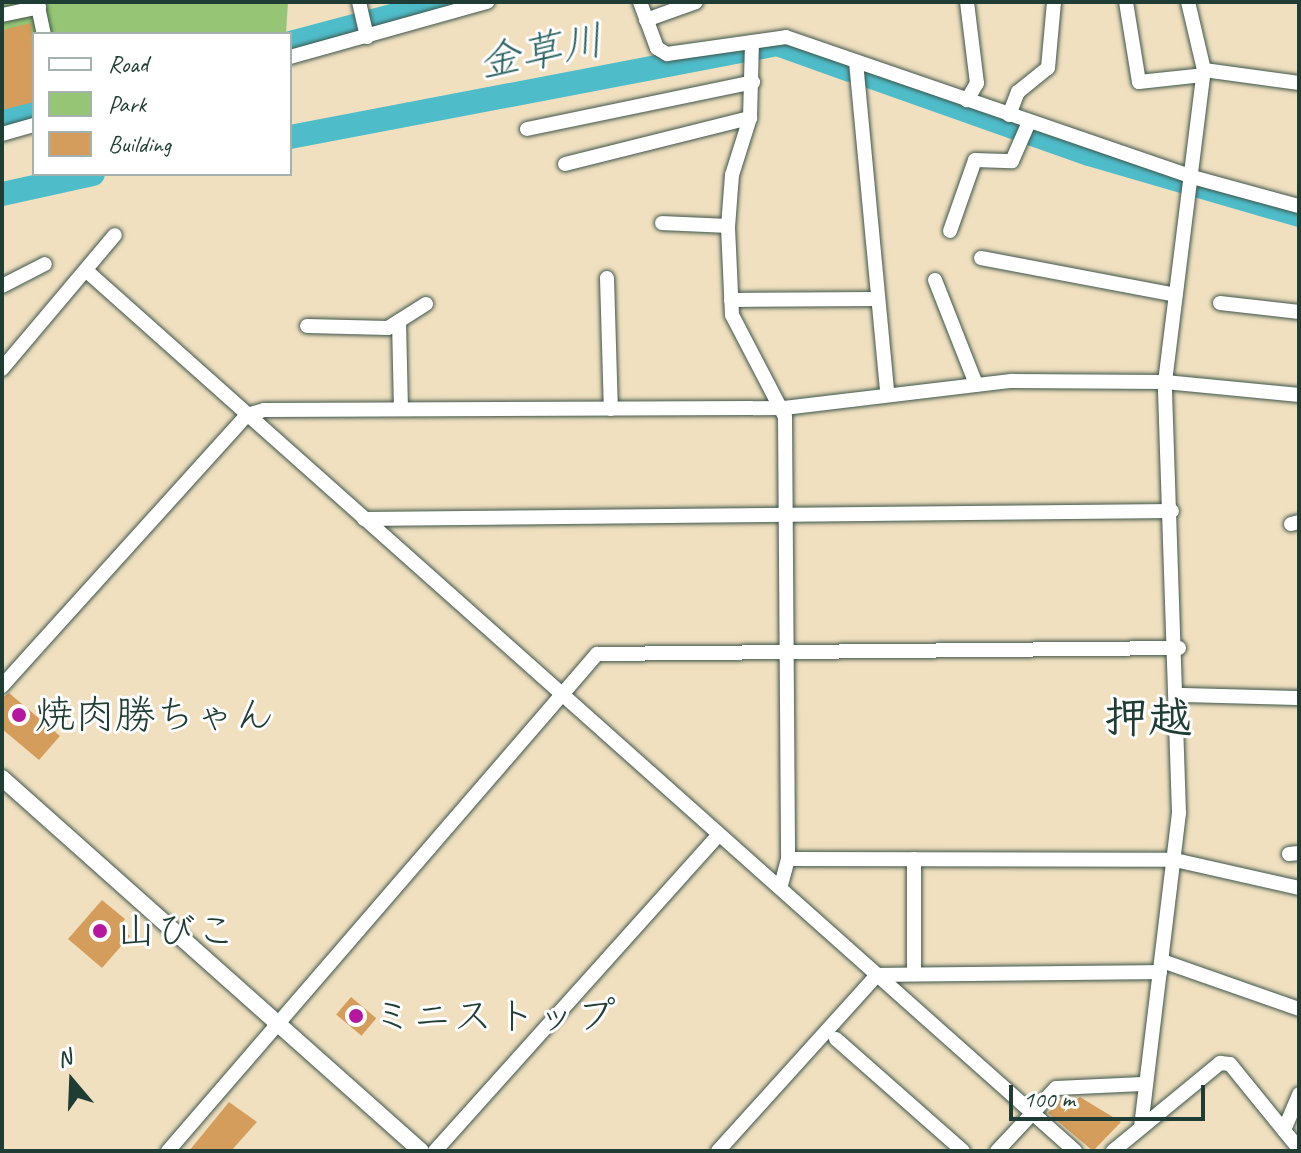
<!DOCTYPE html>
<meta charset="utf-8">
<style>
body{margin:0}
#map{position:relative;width:1301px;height:1153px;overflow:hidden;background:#f0e0c0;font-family:Caveat,"Klee One",sans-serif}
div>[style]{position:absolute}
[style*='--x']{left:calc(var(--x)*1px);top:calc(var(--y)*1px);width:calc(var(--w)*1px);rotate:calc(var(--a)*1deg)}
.green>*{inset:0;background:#96c675}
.river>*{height:24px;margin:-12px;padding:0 12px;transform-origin:12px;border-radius:12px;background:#4fbcca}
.building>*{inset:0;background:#d59d5b;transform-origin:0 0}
.roads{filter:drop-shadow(0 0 2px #3e5549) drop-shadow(0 0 2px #3e5549)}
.minor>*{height:14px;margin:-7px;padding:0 7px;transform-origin:7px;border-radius:7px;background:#fff}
.major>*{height:16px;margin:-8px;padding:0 8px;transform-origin:8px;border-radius:8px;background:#fff}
.dots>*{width:22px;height:22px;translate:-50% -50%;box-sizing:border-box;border:4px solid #fff;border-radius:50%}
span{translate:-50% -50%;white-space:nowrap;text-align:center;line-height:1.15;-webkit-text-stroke:6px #fff;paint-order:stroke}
.poi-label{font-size:40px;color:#1f3d34}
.left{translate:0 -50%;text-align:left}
.water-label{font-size:42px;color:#2d6361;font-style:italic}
.quarter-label{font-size:44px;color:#1f3d34;font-weight:700}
.frame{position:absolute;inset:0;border:4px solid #1f3d34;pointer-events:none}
.legend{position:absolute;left:32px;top:32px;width:260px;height:144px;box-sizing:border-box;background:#fff;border:2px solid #a5b1ae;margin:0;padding:10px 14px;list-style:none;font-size:24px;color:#1f3d34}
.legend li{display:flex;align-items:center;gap:16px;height:40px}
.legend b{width:40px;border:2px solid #a5b1ae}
.north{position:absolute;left:32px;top:1041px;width:80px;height:80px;-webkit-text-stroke:6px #fff;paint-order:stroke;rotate:341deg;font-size:22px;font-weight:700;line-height:32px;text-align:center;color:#1f3d34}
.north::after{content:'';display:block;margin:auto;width:28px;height:36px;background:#1f3d34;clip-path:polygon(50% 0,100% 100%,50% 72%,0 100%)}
.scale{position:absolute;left:1009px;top:1085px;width:196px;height:36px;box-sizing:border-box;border:4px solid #1f3d34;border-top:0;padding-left:10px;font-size:24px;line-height:28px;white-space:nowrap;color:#1f3d34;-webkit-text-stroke:6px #fff;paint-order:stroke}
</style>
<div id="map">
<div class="green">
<i style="clip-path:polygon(2px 2px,288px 2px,286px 34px,34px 34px,34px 106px,2px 114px)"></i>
</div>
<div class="river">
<i style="--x:290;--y:43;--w:159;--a:-14.9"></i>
<i style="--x:863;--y:74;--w:240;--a:19.5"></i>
<i style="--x:1089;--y:154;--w:219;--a:16.2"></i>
<i style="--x:2;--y:121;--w:33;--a:-16"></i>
<i style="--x:290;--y:137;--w:496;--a:-10.8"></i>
<i style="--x:777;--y:44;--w:77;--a:19.6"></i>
<i style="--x:2;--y:194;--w:93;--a:-12.4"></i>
</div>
<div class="building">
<i style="clip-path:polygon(31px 23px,34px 102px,2px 110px,2px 30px)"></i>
<i style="clip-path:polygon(9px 693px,60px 736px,39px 760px,2px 729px,2px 698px)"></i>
<i style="clip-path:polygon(102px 900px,125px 919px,119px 927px,130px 936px,102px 968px,68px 939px)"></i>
<i style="left:351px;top:997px;width:33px;height:23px;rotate:40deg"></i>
<i style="clip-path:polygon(1080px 1097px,1121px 1122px,1093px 1151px,1048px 1113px,1062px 1098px,1072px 1103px)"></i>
<i style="clip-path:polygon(229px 1102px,257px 1122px,231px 1151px,189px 1151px)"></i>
</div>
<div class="roads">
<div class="minor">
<i style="--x:37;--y:2;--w:33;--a:78"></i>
<i style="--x:359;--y:2;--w:36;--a:77"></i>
<i style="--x:640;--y:2;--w:49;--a:69.7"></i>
<i style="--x:657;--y:48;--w:12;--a:31"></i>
<i style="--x:667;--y:54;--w:120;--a:-8.1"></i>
<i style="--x:786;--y:37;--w:426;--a:19"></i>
<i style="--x:1189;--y:176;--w:114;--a:15.3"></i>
<i style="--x:967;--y:2;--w:82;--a:83"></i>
<i style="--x:977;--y:83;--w:20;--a:120"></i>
<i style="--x:1126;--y:2;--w:81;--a:80.8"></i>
<i style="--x:1139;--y:82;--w:64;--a:-6.2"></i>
<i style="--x:2;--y:15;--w:38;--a:-12"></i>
<i style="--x:646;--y:20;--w:53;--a:-19.8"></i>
<i style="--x:752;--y:42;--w:76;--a:91.5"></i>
<i style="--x:750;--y:118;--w:60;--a:107.5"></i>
<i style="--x:732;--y:175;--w:52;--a:94.4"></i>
<i style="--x:728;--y:227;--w:88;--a:87.4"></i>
<i style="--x:732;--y:315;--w:115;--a:62.5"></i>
<i style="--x:785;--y:417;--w:442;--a:89.6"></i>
<i style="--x:788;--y:859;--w:30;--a:105"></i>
<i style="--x:290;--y:57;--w:205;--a:-15.6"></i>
<i style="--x:856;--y:62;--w:330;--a:84.6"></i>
<i style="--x:1204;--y:70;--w:96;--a:7.8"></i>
<i style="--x:1009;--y:115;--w:25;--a:-69"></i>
<i style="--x:1018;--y:92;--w:38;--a:-39"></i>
<i style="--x:1048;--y:68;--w:66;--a:-84.8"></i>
<i style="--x:527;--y:129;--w:231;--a:-11.7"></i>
<i style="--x:2;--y:134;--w:33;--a:-16"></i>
<i style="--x:565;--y:164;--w:191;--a:-14"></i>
<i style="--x:662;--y:223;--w:66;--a:2.6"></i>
<i style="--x:950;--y:231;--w:75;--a:-70.6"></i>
<i style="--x:975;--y:160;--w:37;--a:2"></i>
<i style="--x:1012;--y:161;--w:43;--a:-66.4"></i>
<i style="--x:981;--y:258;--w:198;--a:10.7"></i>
<i style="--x:89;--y:273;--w:1320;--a:41.68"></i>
<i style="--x:607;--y:278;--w:131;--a:88.3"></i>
<i style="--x:935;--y:280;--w:112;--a:68.5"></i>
<i style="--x:2;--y:286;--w:48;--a:-27.1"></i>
<i style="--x:731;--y:300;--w:147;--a:-0.4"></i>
<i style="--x:1220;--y:303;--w:80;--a:6.5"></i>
<i style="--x:399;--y:321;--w:88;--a:88.7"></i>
<i style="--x:307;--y:326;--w:81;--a:1.4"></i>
<i style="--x:388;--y:328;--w:45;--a:-32.3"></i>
<i style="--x:2;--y:369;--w:175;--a:-49.9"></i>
<i style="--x:364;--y:519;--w:808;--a:-0.57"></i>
<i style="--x:1291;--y:524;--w:8;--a:-14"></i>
<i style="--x:2;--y:686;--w:365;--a:-47.9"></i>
<i style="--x:247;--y:415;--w:18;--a:-16"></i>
<i style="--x:264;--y:410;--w:520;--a:-0.22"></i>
<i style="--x:784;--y:408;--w:230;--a:-6.8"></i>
<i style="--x:1012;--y:381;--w:153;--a:0.4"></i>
<i style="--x:1165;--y:382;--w:135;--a:5.5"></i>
<i style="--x:1181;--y:695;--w:118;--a:1.5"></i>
<i style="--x:1289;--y:854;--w:10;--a:-6"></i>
<i style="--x:788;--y:859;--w:387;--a:0.1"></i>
<i style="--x:1175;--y:860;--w:127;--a:12.7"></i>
<i style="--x:1162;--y:961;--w:145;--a:19.3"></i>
<i style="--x:914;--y:972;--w:113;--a:-90"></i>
<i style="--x:836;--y:1039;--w:169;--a:41.4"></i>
<i style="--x:1141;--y:1127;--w:316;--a:-83.1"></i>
<i style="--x:1179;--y:813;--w:431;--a:-91.9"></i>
<i style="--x:1165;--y:382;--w:314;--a:-82.9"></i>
<i style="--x:1204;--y:70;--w:70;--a:-103.2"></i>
<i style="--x:1284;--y:1130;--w:39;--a:-67"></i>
<i style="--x:168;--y:1151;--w:657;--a:-49.2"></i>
<i style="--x:597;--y:654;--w:582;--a:-0.59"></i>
<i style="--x:435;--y:1151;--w:425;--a:-48.1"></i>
<i style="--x:718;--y:1151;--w:237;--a:-47.9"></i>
<i style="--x:877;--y:975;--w:283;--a:-0.6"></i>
<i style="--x:997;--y:1151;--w:86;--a:-46.9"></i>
<i style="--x:1056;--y:1088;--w:87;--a:-2.6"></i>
<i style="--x:1113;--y:1151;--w:139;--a:-39.4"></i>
<i style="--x:1220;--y:1063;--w:10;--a:6"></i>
<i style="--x:1230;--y:1064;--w:109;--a:50.9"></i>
</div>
<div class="major">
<i style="--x:2;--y:778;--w:561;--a:41.68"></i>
</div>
</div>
<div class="dots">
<i style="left:19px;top:715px;background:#b5179e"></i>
<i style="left:100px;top:931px;background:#b5179e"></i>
<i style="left:356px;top:1016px;background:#b5179e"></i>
</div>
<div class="poi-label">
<span class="left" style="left:35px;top:715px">焼肉勝ちゃん</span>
<span class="left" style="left:116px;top:931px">山びこ</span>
<span class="left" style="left:372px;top:1016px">ミニストップ</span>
</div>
<div class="water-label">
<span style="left:541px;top:52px;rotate:-11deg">金草川</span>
</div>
<div class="quarter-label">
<span style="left:1148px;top:718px">押越</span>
</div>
<div class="frame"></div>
<ul class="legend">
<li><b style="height:10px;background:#fff"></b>Road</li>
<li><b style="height:22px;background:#96c675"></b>Park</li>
<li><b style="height:22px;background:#d59d5b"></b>Building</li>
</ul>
<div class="north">N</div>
<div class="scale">100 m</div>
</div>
